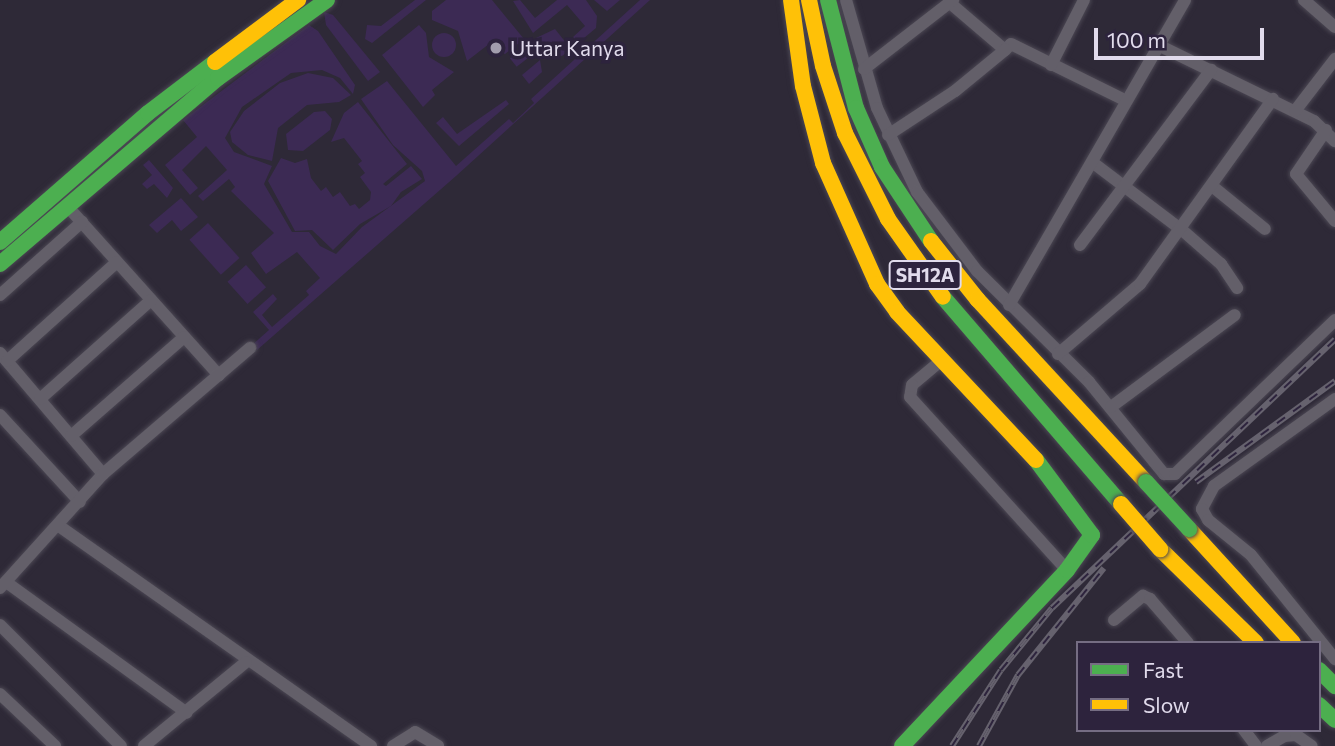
<!DOCTYPE html>
<style>
body{margin:0}
#map{position:relative;width:1335px;height:746px;overflow:hidden;background:#2e2937;font-family:Commissioner,sans-serif}
div>[style]{position:absolute}
[style*='--x']{left:calc(var(--x)*1px);top:calc(var(--y)*1px);width:calc(var(--w)*1px);rotate:calc(var(--a)*1deg)}
.green>*{inset:0;background:#3c2a54;transform-origin:0 0}
.round{border-radius:50%}
.roads{filter:drop-shadow(0 0 2px #4b4753) drop-shadow(0 0 2px #4b4753)}
.street>*{height:12px;margin:-6px;padding:0 6px;transform-origin:6px;border-radius:6px;background:#635f69}
.fast>*{height:16px;margin:-8px;padding:0 8px;transform-origin:8px;border-radius:8px;background:#4caf50}
.slow>*{height:16px;margin:-8px;padding:0 8px;transform-origin:8px;border-radius:8px;background:#ffc107}
.rail>*{height:6px;margin-top:-3px;transform-origin:0;background:repeating-linear-gradient(90deg,#2d233d 0 10px,#66626e 0 20px);box-sizing:border-box;border-block:2px solid #66626e}
.bridges{filter:drop-shadow(0 0 2px #4b4753) drop-shadow(0 0 2px #4b4753)}
.fast-bridge>*{height:16px;margin:-8px;padding:0 8px;transform-origin:8px;border-radius:8px;background:#4caf50}
.slow-bridge>*{height:16px;margin:-8px;padding:0 8px;transform-origin:8px;border-radius:8px;background:#ffc107}
.dots>*{width:19px;height:19px;translate:-50% -50%;box-sizing:border-box;border:4px solid #2d233d;border-radius:50%}
span{translate:-50% -50%;white-space:nowrap;text-align:center;line-height:1.15;-webkit-text-stroke:7px #2d233d;paint-order:stroke}
.shield-label span{padding:2px 5px;background:#2d233d;border:2px solid;border-radius:5px;-webkit-text-stroke-width:0}
.shield-label{font-size:19px;color:#e1dbec;font-weight:700}
.poi-label{font-size:21px;color:#e1dbec}
.left{translate:0 -50%;text-align:left}
.legend{position:absolute;left:1076px;top:641px;width:245px;height:91px;box-sizing:border-box;background:#2d233d;border:2px solid #756d83;margin:0;padding:9px 12px;list-style:none;font-size:21px;color:#e1dbec}
.legend li{display:flex;align-items:center;gap:14px;height:35px}
.legend b{width:35px;border:2px solid #756d83}
.scale{position:absolute;left:1094px;top:28px;width:170px;height:32px;box-sizing:border-box;border:4px solid #e1dbec;border-top:0;padding-left:9px;font-size:21px;line-height:24px;white-space:nowrap;color:#e1dbec;-webkit-text-stroke:5px #2d233d;paint-order:stroke}
</style>
<div id="map">
<div class="green">
<i style="clip-path:polygon(415px 0,426px 0,372px 43px,365px 39px,367px 25px,381px 26px)"></i>
<i style="clip-path:polygon(446px 0,492px 0,524px 39px,505px 54px,489px 44px,467px 61px,458px 31px,432px 20px,432px 11px)"></i>
<i style="clip-path:polygon(520px 0,535px 18px,557px 0,586px 0,597px 16px,596px 28px,578px 43px,573px 37px,585px 26px,567px 5px,533px 33px,513px 1px)"></i>
<i style="clip-path:polygon(594px 0,620px 0,607px 11px)"></i>
<i style="clip-path:polygon(640px 0,650px 0,456px 176px,257px 350px,252px 345px,269px 330px,253px 312px,273px 294px,277px 299px,262px 315px,272px 327px,309px 295px,306px 291px,320px 278px,297px 252px,266px 274px,251px 253px,274px 233px,231px 191px,235px 187px,229px 179px,203px 201px,198px 196px,227px 170px,206px 146px,182px 170px,198px 188px,190px 195px,165px 165px,197px 137px,183px 120px,309px 25px,318px 31px,355px 85px,353px 94px,340px 78px,322px 70px,291px 73px,242px 107px,225px 138px,234px 152px,272px 166px,264px 184px,292px 232px,309px 232px,320px 246px,336px 254px,362px 227px,425px 181px,422px 171px,393px 145px,361px 99px,387px 81px,456px 166px,509px 119px,513px 123px,534px 103px,531px 99px)"></i>
<i style="clip-path:polygon(324px 12px,333px 15px,380px 72px,368px 81px,326px 25px)"></i>
<i style="clip-path:polygon(419px 25px,426px 33px,429px 57px,454px 72px,432px 90px,435px 95px,423px 107px,382px 55px)"></i>
<i style="clip-path:polygon(555px 29px,571px 49px,562px 56px,551px 54px,536px 38px)"></i>
<i class="round" style="left:432px;top:33px;width:24px;height:24px"></i>
<i style="left:528px;top:44px;width:11px;height:23px;rotate:52deg"></i>
<i style="clip-path:polygon(540px 60px,542px 72px,529px 84px,522px 75px)"></i>
<i style="clip-path:polygon(308px 73px,333px 78px,351px 95px,339px 102px,307px 105px,278px 128px,272px 161px,248px 155px,232px 142px,230px 132px,244px 111px,280px 83px)"></i>
<i style="clip-path:polygon(506px 100px,509px 104px,459px 146px,436px 123px,443px 117px,457px 134px)"></i>
<i style="clip-path:polygon(358px 102px,407px 164px,383px 184px,386px 186px,411px 166px,422px 179px,401px 192px,391px 206px,360px 224px,333px 250px,312px 230px,295px 231px,268px 181px,281px 158px,295px 163px,307px 159px,311px 178px,321px 191px,326px 187px,333px 197px,340px 192px,350px 206px,355px 204px,359px 209px,370px 200px,371px 192px,360px 177px,365px 173px,358px 164px,362px 161px,344px 138px,331px 142px,344px 113px)"></i>
<i style="clip-path:polygon(325px 111px,332px 119px,330px 130px,303px 151px,288px 150px,286px 134px,314px 112px)"></i>
<i style="clip-path:polygon(149px 160px,173px 188px,167px 198px,154px 184px,147px 189px,142px 184px,152px 175px,143px 165px)"></i>
<i style="clip-path:polygon(181px 198px,198px 217px,181px 231px,172px 220px,157px 233px,149px 225px)"></i>
<i style="left:208px;top:223px;width:47px;height:25px;rotate:48deg"></i>
<i style="left:246px;top:265px;width:30px;height:25px;rotate:48deg"></i>
</div>
<div class="roads">
<div class="street">
<i style="--x:846;--y:0;--w:112;--a:74"></i>
<i style="--x:877;--y:108;--w:93;--a:64.5"></i>
<i style="--x:917;--y:192;--w:99;--a:52.8"></i>
<i style="--x:977;--y:271;--w:158;--a:44.7"></i>
<i style="--x:1089;--y:382;--w:119;--a:50.8"></i>
<i style="--x:1164;--y:474;--w:11;--a:0"></i>
<i style="--x:1175;--y:474;--w:222;--a:-43.9"></i>
<i style="--x:1304;--y:0;--w:41;--a:41.1"></i>
<i style="--x:950;--y:3;--w:72;--a:40.5"></i>
<i style="--x:1005;--y:50;--w:8;--a:-45"></i>
<i style="--x:1011;--y:44;--w:127;--a:26.2"></i>
<i style="--x:1156;--y:44;--w:176;--a:26"></i>
<i style="--x:1314;--y:121;--w:29;--a:44"></i>
<i style="--x:1051;--y:65;--w:73;--a:-63.1"></i>
<i style="--x:864;--y:69;--w:113;--a:-37.8"></i>
<i style="--x:1295;--y:111;--w:66;--a:-52.4"></i>
<i style="--x:1326;--y:130;--w:53;--a:124.3"></i>
<i style="--x:1296;--y:174;--w:61;--a:50.3"></i>
<i style="--x:888;--y:135;--w:80;--a:-33.3"></i>
<i style="--x:955;--y:91;--w:65;--a:-39.4"></i>
<i style="--x:1092;--y:162;--w:113;--a:37.1"></i>
<i style="--x:1182;--y:230;--w:52;--a:41.1"></i>
<i style="--x:1221;--y:264;--w:29;--a:56"></i>
<i style="--x:1212;--y:186;--w:68;--a:39.1"></i>
<i style="--x:68;--y:207;--w:226;--a:48.1"></i>
<i style="--x:1080;--y:245;--w:219;--a:-53.2"></i>
<i style="--x:0;--y:295;--w:110;--a:-41.7"></i>
<i style="--x:1009;--y:305;--w:352;--a:-60"></i>
<i style="--x:0;--y:353;--w:159;--a:49.6"></i>
<i style="--x:1058;--y:354;--w:108;--a:-40.5"></i>
<i style="--x:1140;--y:284;--w:228;--a:-54.3"></i>
<i style="--x:943;--y:359;--w:40;--a:140"></i>
<i style="--x:912;--y:385;--w:12;--a:99"></i>
<i style="--x:910;--y:397;--w:234;--a:47.8"></i>
<i style="--x:7;--y:361;--w:148;--a:-42"></i>
<i style="--x:40;--y:399;--w:149;--a:-41.7"></i>
<i style="--x:1335;--y:399;--w:149;--a:144.3"></i>
<i style="--x:1214;--y:486;--w:26;--a:118"></i>
<i style="--x:1202;--y:509;--w:13;--a:61"></i>
<i style="--x:1208;--y:520;--w:55;--a:39.1"></i>
<i style="--x:1251;--y:555;--w:134;--a:51.1"></i>
<i style="--x:1111;--y:407;--w:154;--a:-36.6"></i>
<i style="--x:0;--y:415;--w:118;--a:47.4"></i>
<i style="--x:71;--y:436;--w:150;--a:-41.2"></i>
<i style="--x:59;--y:526;--w:382;--a:35.2"></i>
<i style="--x:6;--y:582;--w:223;--a:35.9"></i>
<i style="--x:0;--y:588;--w:154;--a:-47.9"></i>
<i style="--x:103;--y:474;--w:194;--a:-40.6"></i>
<i style="--x:1114;--y:620;--w:38;--a:-40"></i>
<i style="--x:1143;--y:596;--w:8;--a:23"></i>
<i style="--x:1150;--y:599;--w:58;--a:49.2"></i>
<i style="--x:0;--y:625;--w:171;--a:45"></i>
<i style="--x:0;--y:694;--w:76;--a:43.4"></i>
<i style="--x:1244;--y:730;--w:20;--a:53"></i>
<i style="--x:144;--y:746;--w:132;--a:-39.5"></i>
<i style="--x:393;--y:746;--w:26;--a:-32"></i>
<i style="--x:415;--y:732;--w:27;--a:31"></i>
<i style="--x:1267;--y:746;--w:20;--a:-30"></i>
<i style="--x:1284;--y:736;--w:12;--a:-5"></i>
<i style="--x:1296;--y:735;--w:19;--a:35"></i>
</div>
<div class="fast">
<i style="--x:828;--y:0;--w:112;--a:75.5"></i>
<i style="--x:856;--y:108;--w:64;--a:66.2"></i>
<i style="--x:882;--y:167;--w:89;--a:56.5"></i>
<i style="--x:0;--y:242;--w:196;--a:-41.1"></i>
<i style="--x:148;--y:113;--w:84;--a:-37.3"></i>
<i style="--x:0;--y:264;--w:287;--a:-40.5"></i>
<i style="--x:218;--y:78;--w:134;--a:-35.6"></i>
<i style="--x:943;--y:297;--w:273;--a:49.3"></i>
<i style="--x:1319;--y:670;--w:23;--a:45"></i>
<i style="--x:1319;--y:705;--w:22;--a:43"></i>
<i style="--x:902;--y:746;--w:241;--a:-46.8"></i>
<i style="--x:1067;--y:570;--w:43;--a:-54.5"></i>
<i style="--x:1092;--y:535;--w:94;--a:-126.7"></i>
</div>
<div class="slow">
<i style="--x:791;--y:0;--w:87;--a:82.1"></i>
<i style="--x:803;--y:86;--w:80;--a:75.4"></i>
<i style="--x:823;--y:163;--w:133;--a:65.9"></i>
<i style="--x:877;--y:284;--w:34;--a:54"></i>
<i style="--x:897;--y:312;--w:203;--a:46.8"></i>
<i style="--x:809;--y:0;--w:67;--a:78"></i>
<i style="--x:823;--y:66;--w:71;--a:71.8"></i>
<i style="--x:845;--y:133;--w:96;--a:63.4"></i>
<i style="--x:888;--y:219;--w:95;--a:54.8"></i>
<i style="--x:215;--y:62;--w:104;--a:-36.8"></i>
<i style="--x:931;--y:241;--w:75;--a:51.5"></i>
<i style="--x:978;--y:300;--w:248;--a:47.3"></i>
<i style="--x:1189;--y:529;--w:154;--a:47.6"></i>
<i style="--x:1160;--y:549;--w:134;--a:44.4"></i>
</div>
</div>
<div class="rail">
<i style="--x:1196;--y:482;--w:172;--a:-36"></i>
<i style="--x:952;--y:746;--w:90;--a:-57.2"></i>
<i style="--x:1001;--y:670;--w:80;--a:-50.6"></i>
<i style="--x:1052;--y:608;--w:390;--a:-43.5"></i>
<i style="--x:979;--y:746;--w:81;--a:-61.2"></i>
<i style="--x:1018;--y:675;--w:137;--a:-51.2"></i>
</div>
<div class="bridges">
<div class="fast-bridge">
<i style="--x:1146;--y:482;--w:64;--a:47.5"></i>
</div>
<div class="slow-bridge">
<i style="--x:1121;--y:504;--w:60;--a:49.1"></i>
</div>
</div>
<div class="dots">
<i style="left:496px;top:48px;background:#a29dad"></i>
</div>
<div class="shield-label">
<span style="left:925px;top:275px">SH12A</span>
</div>
<div class="poi-label">
<span class="left" style="left:510px;top:48px">Uttar Kanya</span>
</div>
<ul class="legend">
<li><b style="height:9px;background:#4caf50"></b>Fast</li>
<li><b style="height:9px;background:#ffc107"></b>Slow</li>
</ul>
<div class="scale">100 m</div>
</div>
